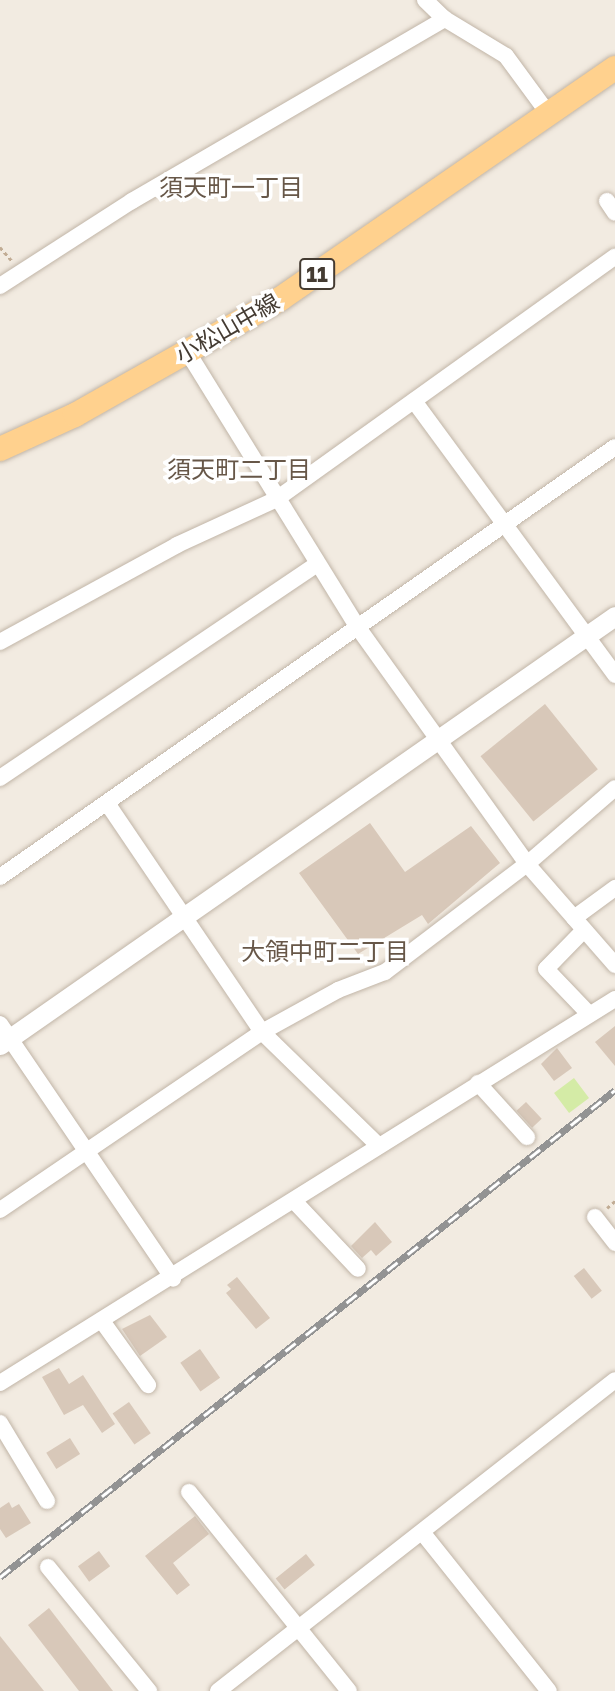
<!DOCTYPE html>
<meta charset="utf-8">
<style>
body{margin:0}
#map{position:relative;width:615px;height:1691px;overflow:hidden;background:#f2ebe1;font-family:"Golos Text","Noto Sans JP",sans-serif}
div>[style]{position:absolute}
[style*='--x']{left:calc(var(--x)*1px);top:calc(var(--y)*1px);width:calc(var(--w)*1px);rotate:calc(var(--a)*1deg)}
.green>*{inset:0;background:#d4eba6;transform-origin:0 0}
.building>*{inset:0;background:#d8c8b9;transform-origin:0 0}
.path>*{height:2.5px;margin-top:-1.25px;transform-origin:0;background:repeating-linear-gradient(90deg,#c1ac94 0 3.5px,transparent 0 7px)}
.roads{filter:drop-shadow(0 0 2px #c1b5a7) drop-shadow(0 0 2px #c1b5a7)}
.minor>*{height:16px;margin:-8px;padding:0 8px;transform-origin:8px;border-radius:8px;background:#fff}
.tertiary>*{height:19px;margin:-9.5px;padding:0 9.5px;transform-origin:9.5px;border-radius:9.5px;background:#fff}
.primary>*{height:24px;margin:-12px;padding:0 12px;transform-origin:12px;border-radius:12px;background:#ffd18e}
.rail>*{height:7px;margin-top:-3.5px;transform-origin:0;background:repeating-linear-gradient(90deg,#fff 0 13px,#939393 0 26px);box-sizing:border-box;border-block:2px solid #939393}
span{translate:-50% -50%;white-space:nowrap;text-align:center;line-height:1.15;-webkit-text-stroke:7px #fff;paint-order:stroke}
.shield-label span{padding:2px 5px;background:#fff;border:2px solid;border-radius:5px;-webkit-text-stroke-width:0}
.shield-label{font-size:21px;color:#443b32;font-weight:700}
.street-label{font-size:23px;color:#443b32}
.neighbourhood-label{font-size:24px;color:#675748}
</style>
<div id="map">
<div class="green">
<i style="left:574px;top:1078px;width:25px;height:25px;rotate:53deg"></i>
</div>
<div class="building">
<i style="left:545px;top:704px;width:84px;height:83px;rotate:51deg"></i>
<i style="clip-path:polygon(370px 823px,405px 872px,471px 826px,500px 863px,428px 924px,422px 915px,358px 954px,299px 873px)"></i>
<i style="clip-path:polygon(615px 1026px,615px 1066px,595px 1042px)"></i>
<i style="clip-path:polygon(557px 1048px,572px 1068px,554px 1081px,541px 1064px)"></i>
<i style="left:526px;top:1102px;width:23px;height:13px;rotate:47deg"></i>
<i style="clip-path:polygon(375px 1222px,392px 1242px,376px 1256px,371px 1250px,362px 1258px,351px 1246px)"></i>
<i style="left:584px;top:1268px;width:29px;height:13px;rotate:52deg"></i>
<i style="clip-path:polygon(237px 1277px,270px 1318px,256px 1329px,226px 1293px,231px 1289px,227px 1285px)"></i>
<i style="clip-path:polygon(150px 1315px,167px 1337px,140px 1356px,122px 1329px)"></i>
<i style="left:200px;top:1349px;width:35px;height:24px;rotate:55deg"></i>
<i style="clip-path:polygon(59px 1368px,69px 1384px,83px 1375px,115px 1424px,102px 1433px,83px 1405px,64px 1415px,42px 1377px)"></i>
<i style="left:129px;top:1402px;width:38px;height:20px;rotate:55deg"></i>
<i style="left:70px;top:1438px;width:19px;height:28px;rotate:58deg"></i>
<i style="clip-path:polygon(9px 1502px,12px 1508px,19px 1504px,31px 1523px,6px 1538px,0 1529px,0 1508px)"></i>
<i style="clip-path:polygon(195px 1516px,209px 1534px,173px 1563px,190px 1585px,177px 1595px,145px 1556px)"></i>
<i style="left:99px;top:1551px;width:19px;height:26px;rotate:54deg"></i>
<i style="left:306px;top:1554px;width:14px;height:39px;rotate:51deg"></i>
<i style="clip-path:polygon(49px 1608px,113px 1691px,79px 1691px,28px 1625px)"></i>
<i style="clip-path:polygon(0 1636px,44px 1691px,0 1691px)"></i>
</div>
<div class="path">
<i style="--x:0;--y:247;--w:18;--a:49"></i>
<i style="--x:607;--y:1208;--w:11;--a:-41"></i>
</div>
<div class="roads">
<div class="minor">
<i style="--x:425;--y:0;--w:28;--a:44"></i>
<i style="--x:445;--y:19;--w:71;--a:31.2"></i>
<i style="--x:506;--y:56;--w:74;--a:53.7"></i>
<i style="--x:607;--y:201;--w:14;--a:56"></i>
<i style="--x:0;--y:286;--w:157;--a:-32.8"></i>
<i style="--x:132;--y:201;--w:362;--a:-30.2"></i>
<i style="--x:187;--y:351;--w:327;--a:58.3"></i>
<i style="--x:359;--y:629;--w:289;--a:54.4"></i>
<i style="--x:527;--y:864;--w:134;--a:48.9"></i>
<i style="--x:414;--y:401;--w:340;--a:53.7"></i>
<i style="--x:0;--y:642;--w:202;--a:-28.7"></i>
<i style="--x:177;--y:545;--w:108;--a:-24.7"></i>
<i style="--x:275;--y:500;--w:418;--a:-35.6"></i>
<i style="--x:0;--y:778;--w:382;--a:-34"></i>
<i style="--x:107;--y:803;--w:277;--a:55.9"></i>
<i style="--x:262;--y:1032;--w:163;--a:44.3"></i>
<i style="--x:0;--y:877;--w:750;--a:-34.96"></i>
<i style="--x:574;--y:918;--w:51;--a:-36.2"></i>
<i style="--x:584;--y:930;--w:54;--a:134.3"></i>
<i style="--x:546;--y:969;--w:62;--a:46.3"></i>
<i style="--x:0;--y:1024;--w:308;--a:55.8"></i>
<i style="--x:478;--y:1083;--w:73;--a:47.8"></i>
<i style="--x:294;--y:1201;--w:93;--a:46.7"></i>
<i style="--x:0;--y:1210;--w:317;--a:-34.2"></i>
<i style="--x:262;--y:1032;--w:87;--a:-28.9"></i>
<i style="--x:338;--y:990;--w:50;--a:-21"></i>
<i style="--x:385;--y:972;--w:178;--a:-37.3"></i>
<i style="--x:527;--y:864;--w:116;--a:-40.8"></i>
<i style="--x:595;--y:1217;--w:33;--a:52"></i>
<i style="--x:102;--y:1321;--w:79;--a:54.3"></i>
<i style="--x:0;--y:1383;--w:725;--a:-31.98"></i>
<i style="--x:0;--y:1423;--w:91;--a:58.9"></i>
<i style="--x:189;--y:1492;--w:255;--a:51.2"></i>
<i style="--x:422;--y:1532;--w:203;--a:51.4"></i>
<i style="--x:48;--y:1567;--w:160;--a:50.8"></i>
<i style="--x:218;--y:1691;--w:504;--a:-38.07"></i>
</div>
<div class="tertiary">
<i style="--x:0;--y:1045;--w:750;--a:-34.9"></i>
</div>
<div class="primary">
<i style="--x:0;--y:449;--w:82;--a:-24.4"></i>
<i style="--x:75;--y:415;--w:236;--a:-29.5"></i>
<i style="--x:280;--y:299;--w:407;--a:-34.6"></i>
</div>
</div>
<div class="rail">
<i style="--x:0;--y:1577;--w:784;--a:-38.37"></i>
</div>
<div class="shield-label">
<span style="left:317px;top:274px">11</span>
</div>
<div class="street-label">
<span style="left:227px;top:328px;rotate:-30deg">小松山中線</span>
</div>
<div class="neighbourhood-label">
<span style="left:231px;top:187px">須天町一丁目</span>
<span style="left:239px;top:469px">須天町二丁目</span>
<span style="left:325px;top:951px">大領中町二丁目</span>
</div>
</div>
